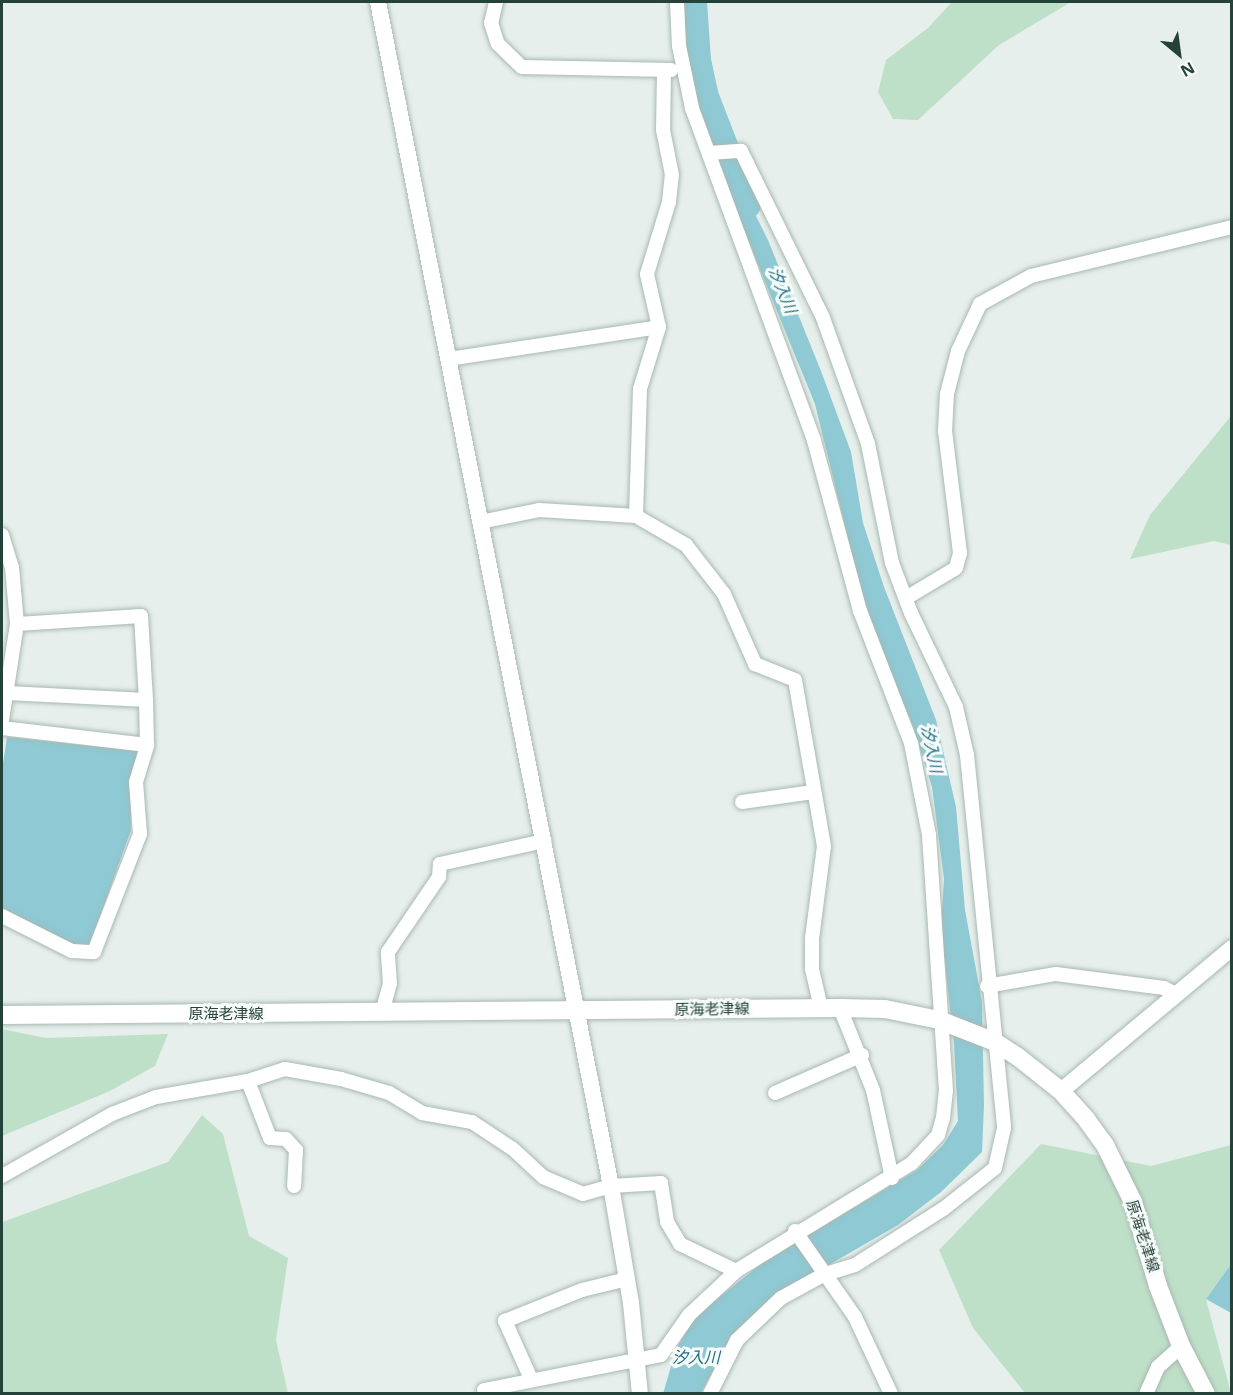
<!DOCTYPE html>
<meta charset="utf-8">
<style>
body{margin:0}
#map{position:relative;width:1233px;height:1395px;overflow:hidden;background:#e6efeb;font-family:"Noto Sans","Noto Sans JP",sans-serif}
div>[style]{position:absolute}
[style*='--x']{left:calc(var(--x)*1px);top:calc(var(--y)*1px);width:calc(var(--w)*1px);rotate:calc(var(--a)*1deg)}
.green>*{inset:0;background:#bfe0c8}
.water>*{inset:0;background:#8ec9d4}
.river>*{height:26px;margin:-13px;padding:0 13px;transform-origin:13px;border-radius:13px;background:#8ec9d4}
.roads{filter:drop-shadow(0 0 2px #a8b8b2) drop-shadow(0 0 2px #a8b8b2)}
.minor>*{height:14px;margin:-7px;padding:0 7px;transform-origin:7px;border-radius:7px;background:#fff}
.tertiary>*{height:16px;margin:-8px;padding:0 8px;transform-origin:8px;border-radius:8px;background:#fff}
.secondary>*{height:18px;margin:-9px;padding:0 9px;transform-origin:9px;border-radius:9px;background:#fff}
span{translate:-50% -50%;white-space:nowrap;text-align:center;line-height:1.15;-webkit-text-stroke:6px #f7fbf9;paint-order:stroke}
.street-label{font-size:15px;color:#24423a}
.water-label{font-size:16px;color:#1c6f80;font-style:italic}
.frame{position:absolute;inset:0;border:3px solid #24423a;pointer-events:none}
.north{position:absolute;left:1149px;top:24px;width:60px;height:60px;-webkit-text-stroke:4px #f7fbf9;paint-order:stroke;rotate:151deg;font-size:16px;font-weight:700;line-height:24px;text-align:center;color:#24423a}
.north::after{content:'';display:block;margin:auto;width:21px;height:27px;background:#24423a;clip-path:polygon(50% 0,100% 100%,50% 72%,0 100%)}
</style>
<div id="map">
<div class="green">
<i style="clip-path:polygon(952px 2px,1071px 2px,999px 45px,918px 120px,893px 119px,878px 92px,886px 60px,928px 28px)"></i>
<i style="clip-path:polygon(1231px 416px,1231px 545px,1214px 541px,1130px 559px,1150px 515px)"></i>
<i style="clip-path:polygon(2px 1029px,46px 1038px,168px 1034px,155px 1066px,110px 1091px,2px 1136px)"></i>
<i style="clip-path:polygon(202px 1115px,223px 1134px,249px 1236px,288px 1258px,276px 1340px,288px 1393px,2px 1393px,2px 1222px,168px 1162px)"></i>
<i style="clip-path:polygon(1041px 1144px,1151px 1166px,1231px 1145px,1231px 1264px,1206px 1299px,1231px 1393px,1025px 1393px,973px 1328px,939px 1250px)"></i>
</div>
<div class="water">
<i style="clip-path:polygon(726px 156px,768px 240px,821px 371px,851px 452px,863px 523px,884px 587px,936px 720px,956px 807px,965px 910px,982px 1002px,984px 1105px,982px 1152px,941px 1192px,898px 1225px,780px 1293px,750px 1318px,719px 1359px,701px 1393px,663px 1394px,676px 1349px,696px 1316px,762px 1263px,917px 1170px,943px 1145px,958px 1121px,954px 1044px,941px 928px,944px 879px,932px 787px,914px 729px,869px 623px,815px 404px,715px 159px)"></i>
<i style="clip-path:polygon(7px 737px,138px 751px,130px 782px,131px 830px,89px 947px,75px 946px,2px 908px,2px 770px)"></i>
<i style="clip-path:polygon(1231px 1264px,1231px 1313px,1206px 1299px)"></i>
</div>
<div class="river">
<i style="--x:694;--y:2;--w:58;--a:86.1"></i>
<i style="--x:698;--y:60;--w:35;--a:78"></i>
<i style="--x:705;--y:94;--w:119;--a:68.8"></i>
</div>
<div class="roads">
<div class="minor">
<i style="--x:496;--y:2;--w:22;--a:103"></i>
<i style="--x:491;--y:23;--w:22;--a:72"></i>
<i style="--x:498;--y:44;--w:33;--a:44"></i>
<i style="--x:522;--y:67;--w:149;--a:1.2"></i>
<i style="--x:709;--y:153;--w:32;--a:-4"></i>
<i style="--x:741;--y:151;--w:186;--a:63.8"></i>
<i style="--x:823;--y:318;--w:134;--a:70.3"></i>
<i style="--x:868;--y:444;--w:121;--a:78.6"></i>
<i style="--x:892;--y:563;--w:53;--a:69.2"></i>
<i style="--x:911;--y:613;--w:104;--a:64.4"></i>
<i style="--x:956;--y:707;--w:49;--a:77.1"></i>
<i style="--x:967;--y:755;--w:375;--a:84.3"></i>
<i style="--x:1004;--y:1128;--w:41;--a:102.7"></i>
<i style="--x:995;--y:1168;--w:66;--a:141.7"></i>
<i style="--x:943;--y:1209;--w:104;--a:147.5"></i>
<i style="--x:855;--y:1265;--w:34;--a:163"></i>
<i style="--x:823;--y:1275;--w:48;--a:151.3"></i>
<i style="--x:781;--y:1298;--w:61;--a:136.3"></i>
<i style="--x:737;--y:1340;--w:60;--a:116.6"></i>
<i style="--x:448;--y:359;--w:213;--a:-8.6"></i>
<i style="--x:636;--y:516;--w:127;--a:-88.2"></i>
<i style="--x:640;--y:389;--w:65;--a:-73"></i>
<i style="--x:659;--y:327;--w:54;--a:-102.8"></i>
<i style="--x:647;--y:274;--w:75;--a:-73"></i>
<i style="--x:669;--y:202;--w:27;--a:-84"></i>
<i style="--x:672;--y:175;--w:46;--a:-101.3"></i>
<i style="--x:663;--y:130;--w:60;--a:-89"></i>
<i style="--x:480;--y:522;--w:60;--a:-11.5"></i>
<i style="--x:539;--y:510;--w:97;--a:3.5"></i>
<i style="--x:636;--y:516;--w:58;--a:30.1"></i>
<i style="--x:686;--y:545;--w:62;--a:52.2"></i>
<i style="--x:724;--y:594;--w:77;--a:66.1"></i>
<i style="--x:755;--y:664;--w:43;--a:21.8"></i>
<i style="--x:795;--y:680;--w:169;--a:80.1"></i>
<i style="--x:824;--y:846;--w:93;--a:97.4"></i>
<i style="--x:812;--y:938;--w:31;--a:90"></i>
<i style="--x:812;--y:969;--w:40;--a:77"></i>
<i style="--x:2;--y:535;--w:34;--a:73"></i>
<i style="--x:12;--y:567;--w:57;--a:85"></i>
<i style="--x:17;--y:624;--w:97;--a:98.9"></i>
<i style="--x:906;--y:598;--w:58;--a:-31"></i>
<i style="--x:956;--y:568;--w:16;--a:-75"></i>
<i style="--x:960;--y:553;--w:123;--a:-97"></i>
<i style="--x:945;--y:431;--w:37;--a:-87"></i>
<i style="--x:947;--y:394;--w:44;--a:-75.7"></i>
<i style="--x:958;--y:351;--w:52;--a:-64.9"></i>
<i style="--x:980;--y:304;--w:58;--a:-28.8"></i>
<i style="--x:1031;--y:276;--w:207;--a:-13.7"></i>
<i style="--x:17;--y:624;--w:124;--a:-3.7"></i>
<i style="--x:141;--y:616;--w:84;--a:86.6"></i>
<i style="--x:2;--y:728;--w:146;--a:6.7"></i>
<i style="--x:147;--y:745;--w:45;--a:-91.3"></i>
<i style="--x:146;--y:700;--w:139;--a:-177.1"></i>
<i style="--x:742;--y:802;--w:72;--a:-8"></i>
<i style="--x:2;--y:916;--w:78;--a:26.6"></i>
<i style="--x:72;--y:951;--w:22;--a:3"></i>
<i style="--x:94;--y:952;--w:127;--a:-68.7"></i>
<i style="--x:140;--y:834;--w:52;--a:-94.4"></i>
<i style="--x:136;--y:782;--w:39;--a:-73"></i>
<i style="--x:987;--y:986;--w:70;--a:-9.9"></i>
<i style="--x:1056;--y:974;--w:109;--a:7.4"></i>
<i style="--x:1164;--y:988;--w:15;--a:28"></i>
<i style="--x:840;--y:1008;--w:88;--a:68.1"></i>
<i style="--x:873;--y:1090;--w:90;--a:77.8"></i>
<i style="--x:382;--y:1013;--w:30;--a:-75"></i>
<i style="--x:390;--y:984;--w:32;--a:-94"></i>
<i style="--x:388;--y:952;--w:91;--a:-55.8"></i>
<i style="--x:439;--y:877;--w:13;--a:-86"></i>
<i style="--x:440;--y:864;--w:107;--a:-12.5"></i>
<i style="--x:248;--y:1081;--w:61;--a:68.9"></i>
<i style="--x:270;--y:1138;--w:16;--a:4"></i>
<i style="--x:286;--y:1139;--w:15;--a:48"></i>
<i style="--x:296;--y:1150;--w:36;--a:93"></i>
<i style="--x:775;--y:1093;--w:95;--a:-23.6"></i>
<i style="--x:2;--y:1176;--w:126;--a:-29.4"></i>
<i style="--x:112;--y:1114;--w:47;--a:-21.1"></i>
<i style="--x:156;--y:1097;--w:93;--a:-9.9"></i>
<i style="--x:248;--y:1081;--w:39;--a:-18"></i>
<i style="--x:285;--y:1069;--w:57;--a:10.1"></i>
<i style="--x:341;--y:1079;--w:50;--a:16.3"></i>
<i style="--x:389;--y:1093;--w:39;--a:31"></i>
<i style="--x:422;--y:1113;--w:51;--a:10.2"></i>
<i style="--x:472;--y:1122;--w:49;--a:33.4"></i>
<i style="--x:513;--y:1149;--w:41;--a:43"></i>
<i style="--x:543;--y:1177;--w:43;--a:23"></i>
<i style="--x:583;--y:1194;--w:29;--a:-16"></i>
<i style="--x:611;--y:1186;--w:50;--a:-3.4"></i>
<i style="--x:661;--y:1183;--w:39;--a:81"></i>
<i style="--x:667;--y:1222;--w:26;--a:59"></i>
<i style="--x:680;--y:1244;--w:62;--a:25.7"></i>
<i style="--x:795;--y:1231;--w:105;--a:55.1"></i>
<i style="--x:855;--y:1317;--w:85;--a:64.9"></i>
<i style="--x:531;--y:1379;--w:64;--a:-114.1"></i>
<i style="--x:505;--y:1321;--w:83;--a:-21.9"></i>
<i style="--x:582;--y:1290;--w:46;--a:-13.7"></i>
<i style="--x:484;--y:1390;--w:180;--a:-11.2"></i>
<i style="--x:661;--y:1355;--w:49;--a:-55"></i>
<i style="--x:689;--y:1315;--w:64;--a:-43.1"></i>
<i style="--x:736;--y:1271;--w:206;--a:-31.5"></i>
<i style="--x:912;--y:1163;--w:38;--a:-47"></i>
<i style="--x:938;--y:1135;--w:18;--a:-74"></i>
<i style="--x:943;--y:1118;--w:27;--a:-84"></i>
<i style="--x:946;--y:1091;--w:257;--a:-93.8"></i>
<i style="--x:929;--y:835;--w:94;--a:-101.1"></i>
<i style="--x:911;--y:743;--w:142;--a:-111.1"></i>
<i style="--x:860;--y:611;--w:177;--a:-105.1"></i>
<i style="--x:814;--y:440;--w:354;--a:-110.2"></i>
<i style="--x:692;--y:108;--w:63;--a:-101.8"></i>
<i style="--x:679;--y:46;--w:44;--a:-92.6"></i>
<i style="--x:1146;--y:1394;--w:30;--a:-66"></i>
<i style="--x:1158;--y:1367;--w:31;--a:-42"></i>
</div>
<div class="tertiary">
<i style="--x:378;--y:2;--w:1207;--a:78.87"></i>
<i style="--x:611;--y:1186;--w:119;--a:80.3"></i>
<i style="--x:631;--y:1303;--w:91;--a:84.4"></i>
<i style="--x:1061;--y:1091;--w:223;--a:-39.9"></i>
</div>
<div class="secondary">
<i style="--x:2;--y:1015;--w:838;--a:-0.48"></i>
<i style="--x:840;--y:1008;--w:45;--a:1.3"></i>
<i style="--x:885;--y:1009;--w:55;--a:11.5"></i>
<i style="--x:939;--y:1020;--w:60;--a:21.4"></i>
<i style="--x:995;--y:1042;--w:27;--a:33"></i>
<i style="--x:1018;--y:1057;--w:55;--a:38.3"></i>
<i style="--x:1061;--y:1091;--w:38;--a:48"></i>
<i style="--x:1086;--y:1119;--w:32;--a:54"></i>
<i style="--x:1105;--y:1145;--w:64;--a:63.8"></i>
<i style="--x:1133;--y:1202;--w:88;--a:73.4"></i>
<i style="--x:1158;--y:1286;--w:64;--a:69"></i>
<i style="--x:1181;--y:1346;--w:54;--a:62.5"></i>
</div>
</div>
<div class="street-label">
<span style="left:712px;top:1009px;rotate:-1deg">原海老津線</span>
<span style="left:226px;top:1014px">原海老津線</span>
<span style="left:1143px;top:1236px;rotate:72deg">原海老津線</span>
</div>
<div class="water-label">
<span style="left:783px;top:290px;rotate:68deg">汐入川</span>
<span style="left:932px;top:749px;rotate:78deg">汐入川</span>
<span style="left:696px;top:1357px">汐入川</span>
</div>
<div class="frame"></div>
<div class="north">N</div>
</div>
